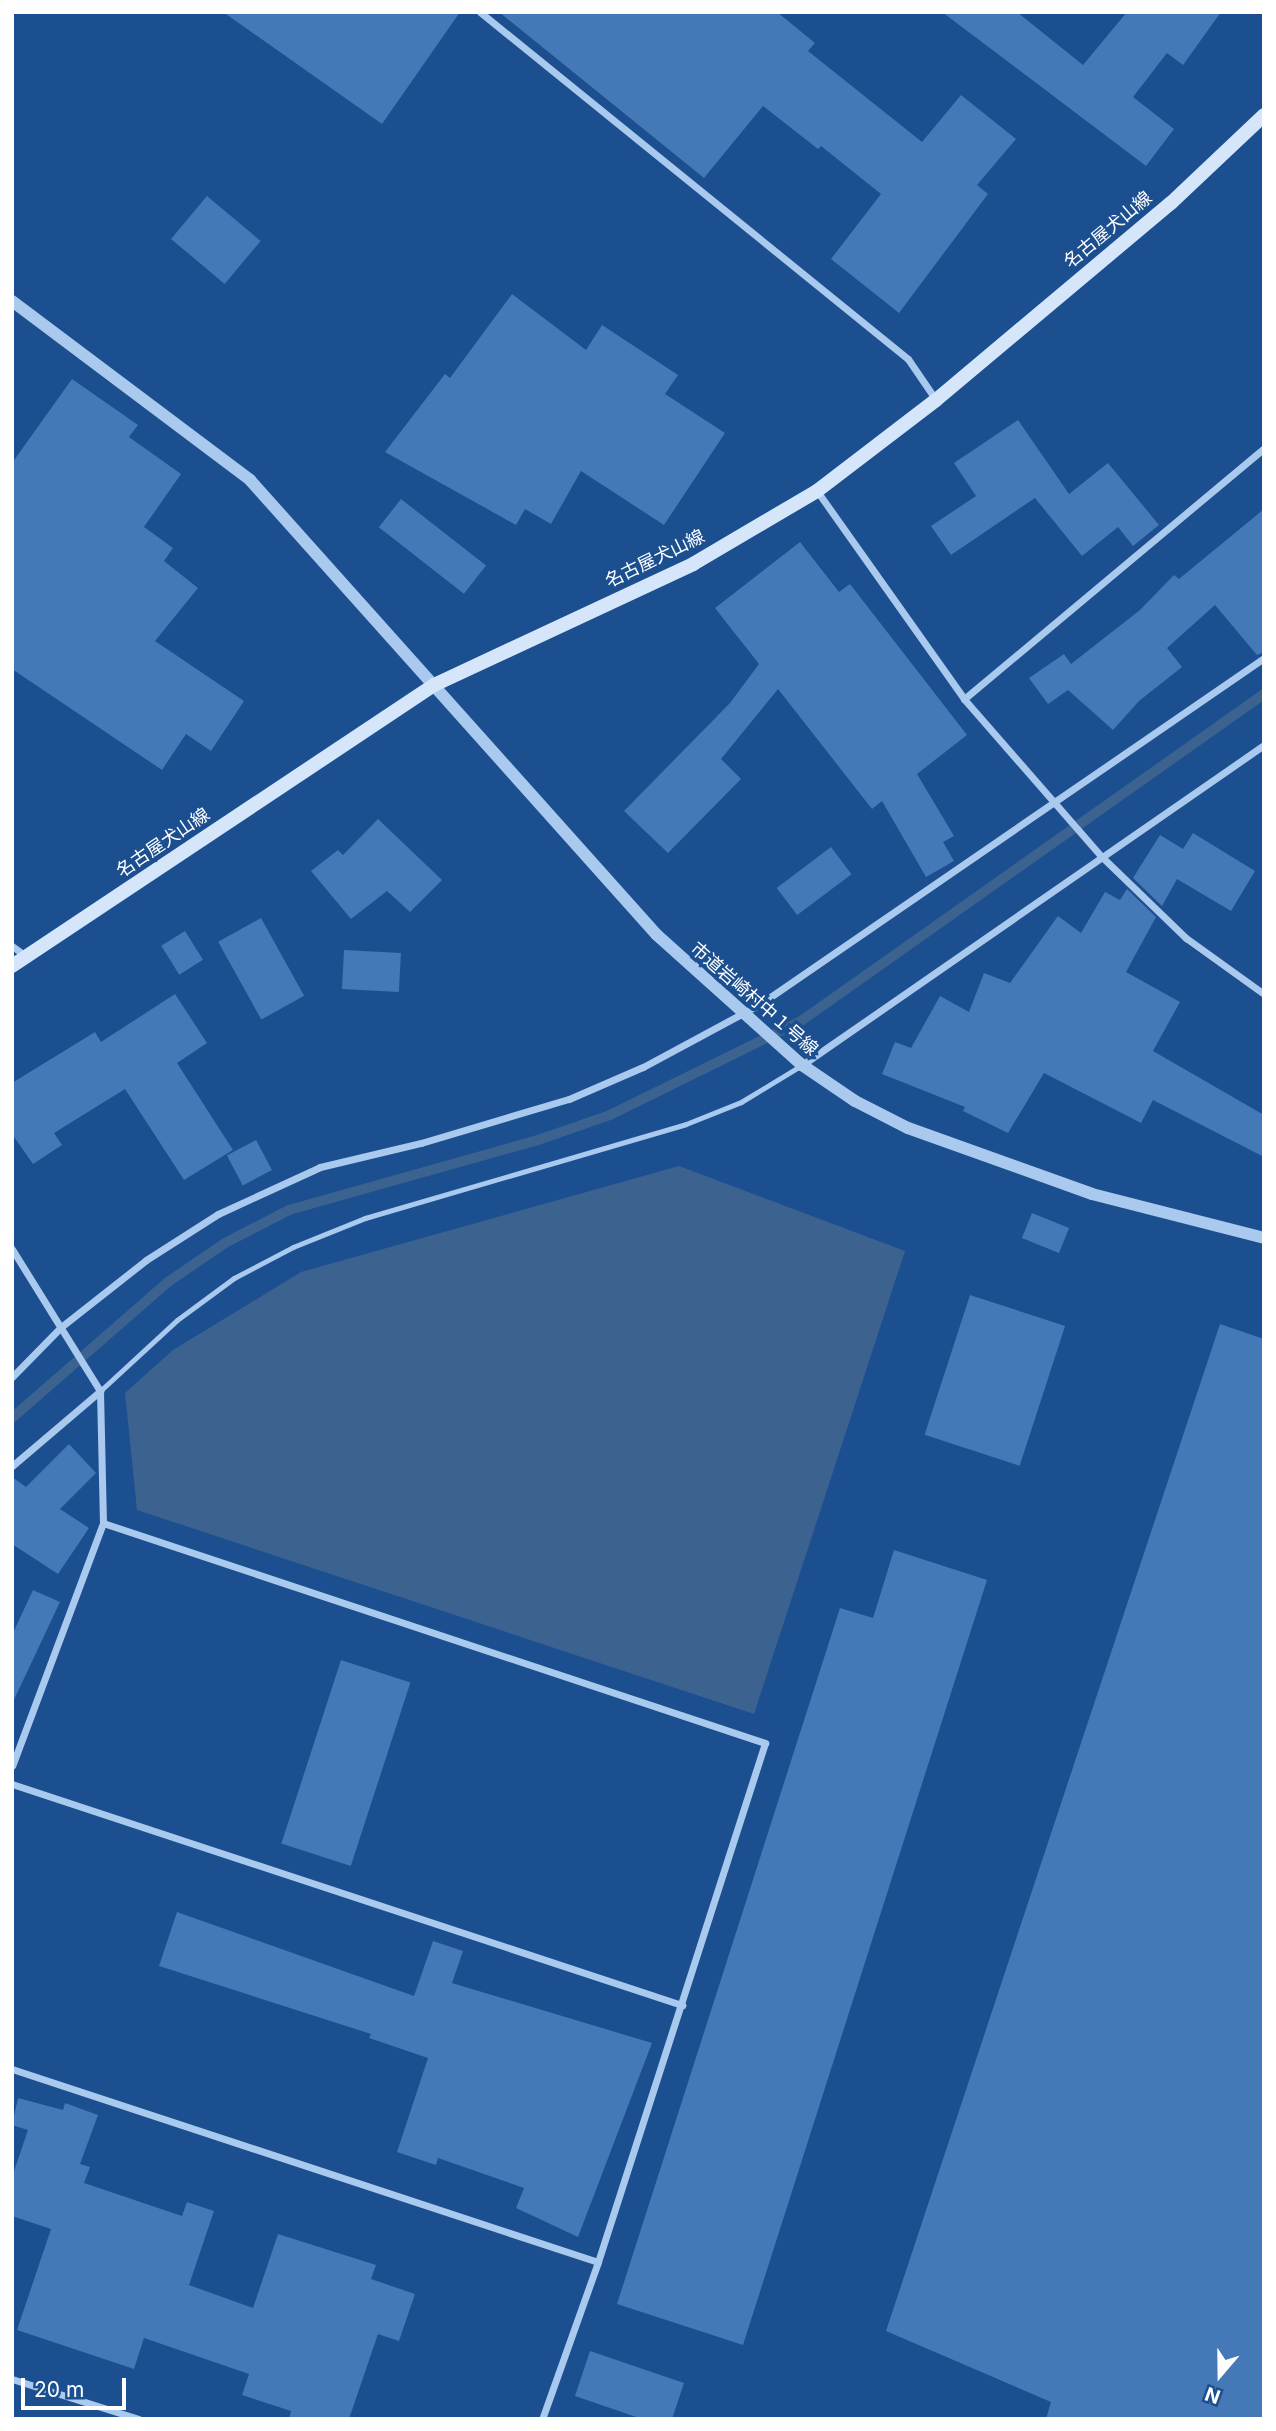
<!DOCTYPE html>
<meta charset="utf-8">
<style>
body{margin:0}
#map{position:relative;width:1276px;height:2431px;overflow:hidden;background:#1b4f8f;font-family:Inter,"Noto Sans JP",sans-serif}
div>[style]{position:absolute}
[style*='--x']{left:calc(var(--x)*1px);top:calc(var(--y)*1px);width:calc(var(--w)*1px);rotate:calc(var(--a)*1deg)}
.water>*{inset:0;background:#3c6290}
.stream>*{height:10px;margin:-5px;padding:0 5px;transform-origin:5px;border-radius:5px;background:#3c6290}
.building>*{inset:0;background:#4478b7;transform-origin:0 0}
.service>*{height:5px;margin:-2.5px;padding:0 2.5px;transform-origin:2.5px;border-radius:2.5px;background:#a9c9ee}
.minor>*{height:7px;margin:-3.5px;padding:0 3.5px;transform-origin:3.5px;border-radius:3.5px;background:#a9c9ee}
.tertiary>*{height:12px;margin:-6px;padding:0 6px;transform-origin:6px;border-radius:6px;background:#a9c9ee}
.secondary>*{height:14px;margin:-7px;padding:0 7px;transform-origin:7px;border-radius:7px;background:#d6e6fa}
span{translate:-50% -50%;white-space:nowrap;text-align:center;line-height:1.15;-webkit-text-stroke:7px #1b4f8f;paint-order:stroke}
.street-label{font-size:18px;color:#fff}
.frame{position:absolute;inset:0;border:14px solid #fff;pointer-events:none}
.north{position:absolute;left:1185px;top:2340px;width:70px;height:70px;-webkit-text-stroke:5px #1b4f8f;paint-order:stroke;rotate:200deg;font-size:19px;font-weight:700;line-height:28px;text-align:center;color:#fff}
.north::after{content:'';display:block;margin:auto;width:24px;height:32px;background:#fff;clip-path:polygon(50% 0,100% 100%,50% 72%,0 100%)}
.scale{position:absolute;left:21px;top:2378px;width:105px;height:32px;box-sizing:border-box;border:4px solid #fff;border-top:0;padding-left:9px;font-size:21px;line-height:24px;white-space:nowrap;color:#fff;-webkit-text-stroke:5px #1b4f8f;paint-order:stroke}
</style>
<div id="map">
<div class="water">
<i style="clip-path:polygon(679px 1166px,905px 1251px,754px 1714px,137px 1510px,125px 1393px,173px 1350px,301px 1272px)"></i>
</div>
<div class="stream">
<i style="--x:12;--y:1418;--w:207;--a:-41.1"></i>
<i style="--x:168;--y:1282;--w:69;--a:-34.4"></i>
<i style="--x:225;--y:1243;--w:72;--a:-27.3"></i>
<i style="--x:289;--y:1210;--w:259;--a:-15.7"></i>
<i style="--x:538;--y:1140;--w:76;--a:-19.1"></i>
<i style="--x:610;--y:1115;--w:213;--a:-26.2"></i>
<i style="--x:801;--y:1021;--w:567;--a:-35.23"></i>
</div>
<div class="building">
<i style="clip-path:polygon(223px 12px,460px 12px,382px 124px)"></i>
<i style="clip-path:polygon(499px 12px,777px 12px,815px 43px,808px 51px,922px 142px,961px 95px,1016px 139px,977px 185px,988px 194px,899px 313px,831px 259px,881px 194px,821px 146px,818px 149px,763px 106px,704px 178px)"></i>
<i style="clip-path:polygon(942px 12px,1017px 12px,1083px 65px,1127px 12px,1221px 12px,1183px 65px,1167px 53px,1133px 97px,1174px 129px,1146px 166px)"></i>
<i style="left:207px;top:196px;width:70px;height:56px;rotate:40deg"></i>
<i style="clip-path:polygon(512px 294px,586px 350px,602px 325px,678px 375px,665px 394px,725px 433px,664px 525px,581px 471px,551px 524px,525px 509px,516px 525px,385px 452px,445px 374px,450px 378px)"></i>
<i style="clip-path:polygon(72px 379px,138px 425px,129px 437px,181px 474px,144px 527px,173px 548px,164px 561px,198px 588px,155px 641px,244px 701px,211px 751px,186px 734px,162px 770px,12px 669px,12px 463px)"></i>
<i style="clip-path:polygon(1018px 420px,1069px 494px,1108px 463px,1159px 525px,1133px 546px,1118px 527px,1082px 556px,1035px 498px,951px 555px,931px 526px,976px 496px,954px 463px)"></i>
<i style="left:401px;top:499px;width:108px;height:36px;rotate:38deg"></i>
<i style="clip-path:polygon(1264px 509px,1264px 652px,1257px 655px,1215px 605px,1167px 648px,1182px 667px,1139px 701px,1113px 730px,1068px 690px,1048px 704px,1029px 678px,1064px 654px,1071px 664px,1140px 610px,1174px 575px,1179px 579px)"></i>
<i style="clip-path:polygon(800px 542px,839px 592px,850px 584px,967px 735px,917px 774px,954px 836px,943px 842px,954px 861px,926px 877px,882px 801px,872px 809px,778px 689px,721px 759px,741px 779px,668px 853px,624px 811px,730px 703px,759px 664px,715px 608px)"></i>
<i style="clip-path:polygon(378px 819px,442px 880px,410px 912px,387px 891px,351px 919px,311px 871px,338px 850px,343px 855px)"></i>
<i style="clip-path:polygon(1193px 833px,1255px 871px,1231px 911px,1177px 879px,1162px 906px,1133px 878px,1160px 835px,1183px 849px)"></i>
<i style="left:831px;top:847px;width:34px;height:68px;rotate:53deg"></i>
<i style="clip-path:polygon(1127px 889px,1156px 917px,1126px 972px,1180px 1002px,1153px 1051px,1264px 1115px,1264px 1157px,1153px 1100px,1141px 1123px,1044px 1073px,1008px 1133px,963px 1111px,965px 1107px,882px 1074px,895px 1042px,911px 1048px,940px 996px,969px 1012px,984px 973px,1010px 983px,1058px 916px,1081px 933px,1105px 892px,1120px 900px)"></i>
<i style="left:261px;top:918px;width:89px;height:49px;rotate:61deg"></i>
<i style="left:185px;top:931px;width:34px;height:28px;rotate:58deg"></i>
<i style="left:344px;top:950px;width:57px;height:39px;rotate:3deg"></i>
<i style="clip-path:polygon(175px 994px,207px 1043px,177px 1063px,233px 1150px,184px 1180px,125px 1089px,54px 1133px,62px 1145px,33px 1164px,12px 1134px,12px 1083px,95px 1032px,101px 1042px)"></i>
<i style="left:256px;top:1140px;width:34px;height:33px;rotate:62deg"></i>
<i style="left:1032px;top:1213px;width:40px;height:27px;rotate:22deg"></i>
<i style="left:970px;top:1295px;width:100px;height:147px;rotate:18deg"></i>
<i style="clip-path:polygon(1220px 1324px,1264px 1339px,1264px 2419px,1046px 2419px,1051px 2402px,886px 2331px)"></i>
<i style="clip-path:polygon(69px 1444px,96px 1473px,60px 1509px,89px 1528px,58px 1574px,12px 1544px,12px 1477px,26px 1487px)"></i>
<i style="clip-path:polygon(894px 1550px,987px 1580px,743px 2345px,617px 2304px,840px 1608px,873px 1618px)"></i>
<i style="clip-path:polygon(33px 1590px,60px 1602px,12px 1704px,12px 1635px)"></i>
<i style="left:341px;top:1660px;width:73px;height:193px;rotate:18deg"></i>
<i style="clip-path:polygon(177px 1912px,414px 1996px,433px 1941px,463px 1951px,452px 1983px,652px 2043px,578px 2237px,516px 2208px,524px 2188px,438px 2158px,436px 2165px,397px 2152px,428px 2058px,369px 2038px,371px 2034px,159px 1966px)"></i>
<i style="clip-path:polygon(18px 2098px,63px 2110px,65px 2103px,98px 2115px,80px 2164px,90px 2167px,84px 2183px,182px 2216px,187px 2202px,214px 2211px,189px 2285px,253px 2308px,278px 2234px,376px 2265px,371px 2279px,415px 2294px,399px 2341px,378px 2334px,349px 2419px,289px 2419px,291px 2411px,242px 2395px,249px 2374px,144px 2338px,134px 2369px,17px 2330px,51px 2229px,12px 2216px,12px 2177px,28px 2130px,12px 2125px)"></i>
<i style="clip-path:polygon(590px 2351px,684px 2383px,672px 2419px,642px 2419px,575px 2396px)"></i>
</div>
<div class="service">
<i style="--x:100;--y:1391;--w:105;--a:-42.7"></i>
<i style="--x:177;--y:1320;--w:71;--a:-36.4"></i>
<i style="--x:234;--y:1278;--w:67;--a:-27.7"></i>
<i style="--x:293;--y:1247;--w:78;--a:-21.9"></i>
<i style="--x:365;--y:1218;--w:334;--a:-16.3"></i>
<i style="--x:686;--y:1124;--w:59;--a:-21.8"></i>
<i style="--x:741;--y:1102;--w:71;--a:-31.2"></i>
</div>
<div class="minor">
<i style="--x:480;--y:12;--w:551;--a:39.03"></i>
<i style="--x:908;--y:359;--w:50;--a:55.7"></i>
<i style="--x:817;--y:491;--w:255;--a:54.7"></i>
<i style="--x:964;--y:699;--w:210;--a:48.9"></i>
<i style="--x:1102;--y:857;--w:117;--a:44"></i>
<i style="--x:1186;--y:938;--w:96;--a:35.7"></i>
<i style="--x:964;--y:699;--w:391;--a:-39.9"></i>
<i style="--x:12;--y:946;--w:17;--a:36"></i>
<i style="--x:802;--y:1065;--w:562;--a:-34.71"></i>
<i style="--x:12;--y:1249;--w:167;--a:58.2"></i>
<i style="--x:100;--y:1391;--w:132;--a:88.7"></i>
<i style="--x:103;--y:1523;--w:259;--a:110.5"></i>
<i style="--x:12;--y:1377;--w:70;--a:-45.6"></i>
<i style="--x:61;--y:1327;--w:108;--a:-38.2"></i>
<i style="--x:146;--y:1260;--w:85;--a:-32.6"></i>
<i style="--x:218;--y:1214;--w:112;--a:-24.7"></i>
<i style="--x:320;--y:1167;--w:104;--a:-13.4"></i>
<i style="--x:421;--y:1143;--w:154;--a:-16.6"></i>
<i style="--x:569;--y:1099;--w:81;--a:-23.4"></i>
<i style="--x:643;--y:1067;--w:133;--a:-28.3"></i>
<i style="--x:760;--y:1004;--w:611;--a:-34.47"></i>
<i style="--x:12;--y:1466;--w:116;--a:-40.4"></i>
<i style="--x:103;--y:1523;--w:698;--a:18.38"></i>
<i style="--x:765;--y:1743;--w:545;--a:107.84"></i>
<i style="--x:598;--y:2262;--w:167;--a:109.6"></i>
<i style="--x:12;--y:1784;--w:706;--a:18.26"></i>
<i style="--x:12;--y:2069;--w:617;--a:18.23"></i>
<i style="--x:12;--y:2379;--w:133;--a:17.5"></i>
</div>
<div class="tertiary">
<i style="--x:12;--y:301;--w:298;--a:36.9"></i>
<i style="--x:250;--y:480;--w:610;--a:48.19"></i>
<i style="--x:657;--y:935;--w:195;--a:41.9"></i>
<i style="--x:802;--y:1065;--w:64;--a:34.2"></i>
<i style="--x:855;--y:1101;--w:59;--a:27"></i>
<i style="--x:908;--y:1128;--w:195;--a:19.7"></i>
<i style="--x:1092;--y:1194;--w:178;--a:14.3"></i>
</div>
<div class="secondary">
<i style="--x:12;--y:966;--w:507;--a:-33.66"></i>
<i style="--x:434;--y:685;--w:286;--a:-25"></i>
<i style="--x:693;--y:564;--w:144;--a:-30.5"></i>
<i style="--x:817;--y:491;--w:150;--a:-37.4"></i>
<i style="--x:936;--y:400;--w:307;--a:-40"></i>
<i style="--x:1171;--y:203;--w:128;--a:-43.4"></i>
</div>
<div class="street-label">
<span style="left:1108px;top:230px;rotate:-40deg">名古屋犬山線</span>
<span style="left:655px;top:559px;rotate:-26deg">名古屋犬山線</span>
<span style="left:163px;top:843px;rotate:-34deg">名古屋犬山線</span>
<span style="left:754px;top:999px;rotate:41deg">市道岩崎村中１号線</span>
</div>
<div class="frame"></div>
<div class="north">N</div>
<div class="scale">20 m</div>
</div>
